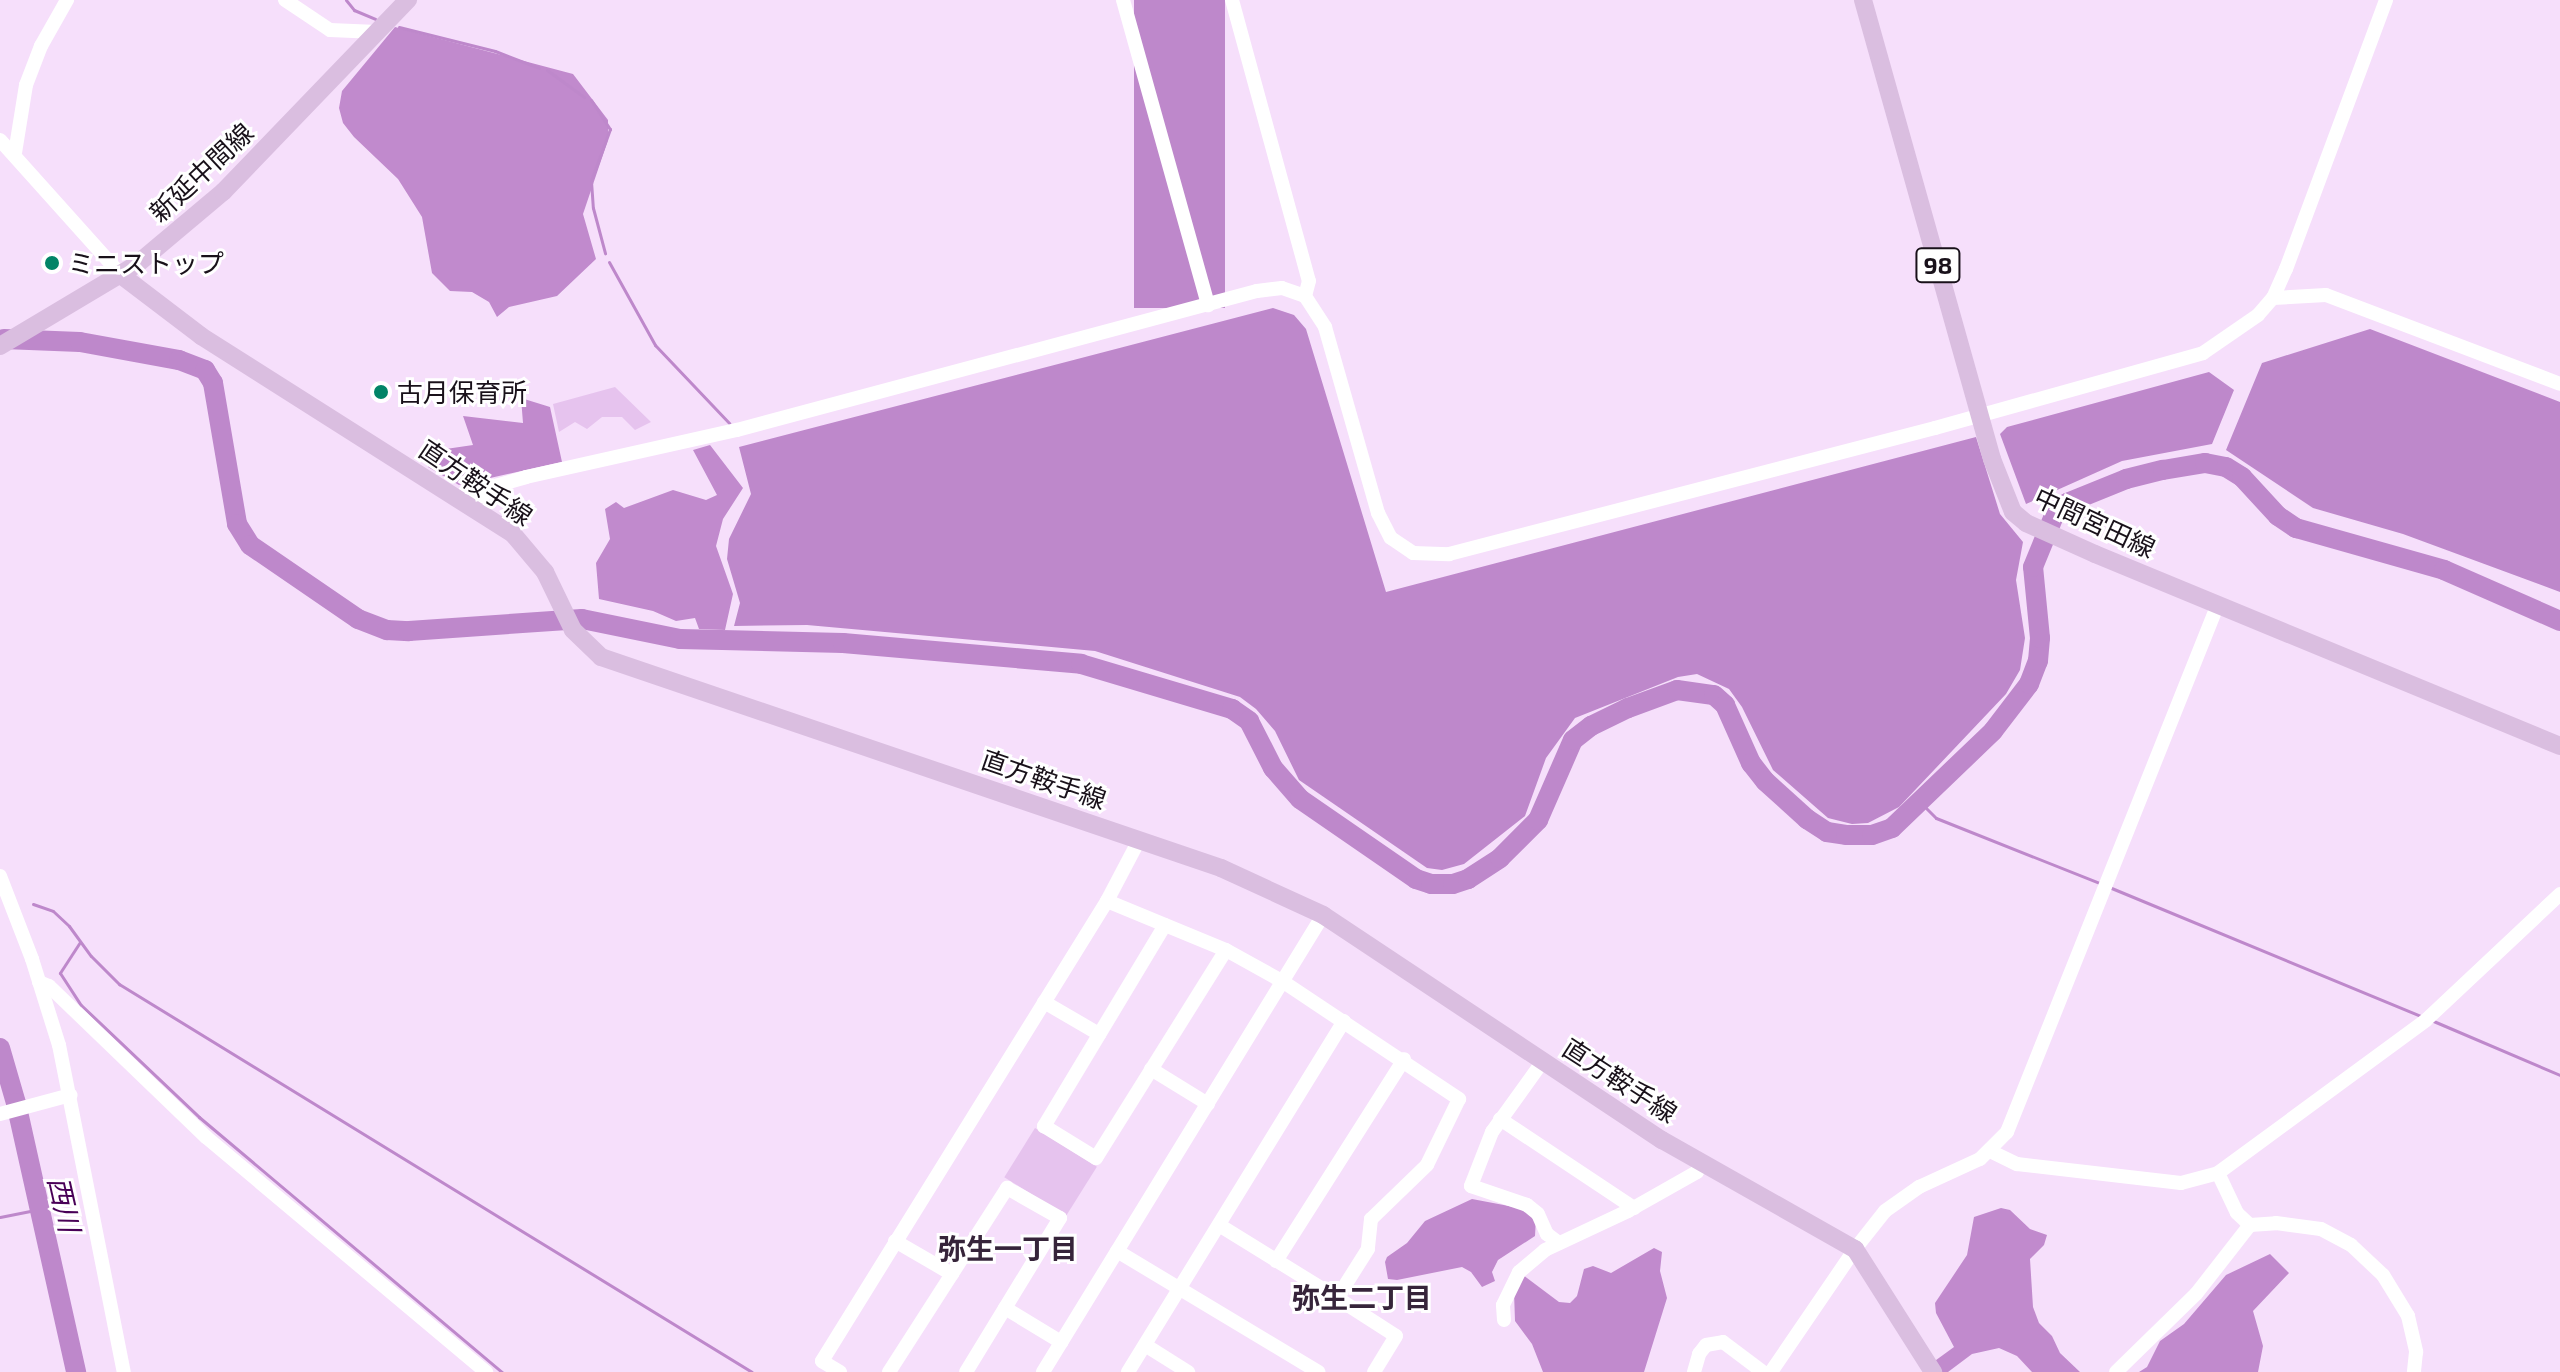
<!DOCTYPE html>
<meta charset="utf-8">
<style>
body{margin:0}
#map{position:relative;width:2560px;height:1372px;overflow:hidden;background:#f6dffb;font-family:"Exo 2","Noto Sans JP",sans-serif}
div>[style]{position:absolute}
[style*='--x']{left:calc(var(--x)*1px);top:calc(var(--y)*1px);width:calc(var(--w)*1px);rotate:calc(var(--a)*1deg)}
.green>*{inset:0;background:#e6c3ee;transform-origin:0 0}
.forest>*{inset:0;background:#c18acd}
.water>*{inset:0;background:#be88cb;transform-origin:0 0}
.stream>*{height:3px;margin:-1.5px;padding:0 1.5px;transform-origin:1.5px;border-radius:1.5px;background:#be88cb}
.river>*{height:20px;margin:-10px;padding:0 10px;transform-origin:10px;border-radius:10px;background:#be88cb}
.minor>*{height:14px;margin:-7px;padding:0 7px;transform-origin:7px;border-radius:7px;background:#fff}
.major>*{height:18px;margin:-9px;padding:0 9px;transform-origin:9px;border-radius:9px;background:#dabee0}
.dots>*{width:22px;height:22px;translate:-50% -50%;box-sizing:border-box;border:4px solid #fff;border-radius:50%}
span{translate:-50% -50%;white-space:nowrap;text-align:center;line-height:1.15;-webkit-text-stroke:6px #fff;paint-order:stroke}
.shield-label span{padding:2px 6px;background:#fff;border:2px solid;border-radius:6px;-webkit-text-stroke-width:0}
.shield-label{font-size:24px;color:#19111a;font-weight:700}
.street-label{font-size:26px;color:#19111a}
.poi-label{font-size:26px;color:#19111a}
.left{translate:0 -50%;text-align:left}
.water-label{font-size:28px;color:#490057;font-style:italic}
.neighbourhood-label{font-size:28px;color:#36243a;font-weight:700}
</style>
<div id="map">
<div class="green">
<i style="clip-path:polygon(615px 387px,651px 422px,635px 430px,622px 417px,602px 417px,587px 429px,575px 422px,559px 432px,553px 404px)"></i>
<i style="left:1035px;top:1128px;width:73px;height:58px;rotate:32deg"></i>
</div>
<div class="forest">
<i style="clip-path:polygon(395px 27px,573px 74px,608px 120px,608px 140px,583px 214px,596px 259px,557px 296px,509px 307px,497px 317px,489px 302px,472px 292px,450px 291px,432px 273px,422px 217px,398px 179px,354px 137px,343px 123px,339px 108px,342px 91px)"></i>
<i style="clip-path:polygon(521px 398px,550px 407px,562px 462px,459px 485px,428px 467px,439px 450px,473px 445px,463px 416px,523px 423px)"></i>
<i style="clip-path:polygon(710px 445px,743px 488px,723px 519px,716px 546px,733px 594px,725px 630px,699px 629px,695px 618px,676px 621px,653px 611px,599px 599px,596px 563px,610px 539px,605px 509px,616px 502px,624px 508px,673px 490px,706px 500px,717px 495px,693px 450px)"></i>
<i style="clip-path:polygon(1472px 1199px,1530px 1210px,1536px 1218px,1535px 1236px,1498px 1260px,1492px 1272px,1495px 1281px,1482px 1287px,1471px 1272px,1462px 1267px,1397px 1280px,1388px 1279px,1385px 1262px,1387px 1257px,1407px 1243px,1425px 1221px)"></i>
<i style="clip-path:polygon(2001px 1208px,2010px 1210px,2030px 1229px,2047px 1235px,2044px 1245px,2030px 1259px,2033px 1307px,2039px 1323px,2052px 1336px,2060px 1353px,2080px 1372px,2032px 1372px,2017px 1356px,1999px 1348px,1972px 1354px,1948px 1372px,1939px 1372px,1932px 1363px,1954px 1347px,1936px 1313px,1935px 1303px,1967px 1255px,1974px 1217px)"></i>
<i style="clip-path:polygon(1654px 1248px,1662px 1252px,1660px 1271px,1667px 1298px,1644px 1372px,1543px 1372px,1532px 1344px,1515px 1321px,1514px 1292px,1523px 1275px,1559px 1302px,1570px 1303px,1577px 1296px,1584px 1269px,1593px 1266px,1611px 1273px)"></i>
<i style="clip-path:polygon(2270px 1254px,2289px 1273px,2253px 1311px,2263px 1346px,2258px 1372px,2139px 1372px,2147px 1367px,2160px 1341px,2184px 1324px,2226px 1275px)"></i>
</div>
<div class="water">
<i style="left:1134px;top:0;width:91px;height:308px"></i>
<i style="clip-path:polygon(1273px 308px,1294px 315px,1306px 329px,1386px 592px,1976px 437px,2000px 514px,2023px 542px,2016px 580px,2025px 638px,2020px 670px,2006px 694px,1899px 807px,1868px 823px,1852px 824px,1828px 818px,1773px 770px,1742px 707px,1729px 689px,1697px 674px,1678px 677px,1575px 718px,1546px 758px,1525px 816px,1464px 864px,1442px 870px,1427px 868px,1299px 780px,1275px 731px,1256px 709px,1240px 697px,1095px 651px,807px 625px,734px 626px,740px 603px,727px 559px,729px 539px,751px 494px,739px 447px)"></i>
<i style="clip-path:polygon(2370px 329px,2560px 402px,2560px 592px,2403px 534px,2313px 508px,2226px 450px,2262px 363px)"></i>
<i style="clip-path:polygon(2209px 372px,2234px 390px,2212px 444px,2122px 461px,2026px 504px,2000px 434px,2007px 427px)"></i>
</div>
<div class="stream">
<i style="--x:346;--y:0;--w:13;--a:51"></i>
<i style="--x:354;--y:10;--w:23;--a:23"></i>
<i style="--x:399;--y:27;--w:99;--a:14"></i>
<i style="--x:495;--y:51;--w:47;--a:21.1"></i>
<i style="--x:547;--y:70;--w:46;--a:36.1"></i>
<i style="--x:591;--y:100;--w:35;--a:57"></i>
<i style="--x:610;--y:129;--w:55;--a:110.1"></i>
<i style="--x:591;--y:181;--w:27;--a:86"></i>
<i style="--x:593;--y:208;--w:47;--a:75.1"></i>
<i style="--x:609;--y:262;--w:95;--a:61"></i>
<i style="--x:655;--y:345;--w:108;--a:46.5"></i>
<i style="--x:1919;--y:801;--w:24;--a:45"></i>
<i style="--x:1936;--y:818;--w:179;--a:21.7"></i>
<i style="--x:2109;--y:887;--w:337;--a:22.5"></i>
<i style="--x:33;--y:904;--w:21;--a:19"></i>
<i style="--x:53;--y:911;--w:22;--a:43"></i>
<i style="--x:69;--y:926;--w:37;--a:54"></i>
<i style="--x:91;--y:956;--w:40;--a:45"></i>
<i style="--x:119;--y:984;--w:742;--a:31.51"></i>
<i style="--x:80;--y:942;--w:37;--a:123"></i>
<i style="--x:60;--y:973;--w:38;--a:57"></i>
<i style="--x:81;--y:1005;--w:163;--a:43.5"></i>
<i style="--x:199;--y:1117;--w:396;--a:40.1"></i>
<i style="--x:2431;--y:1020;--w:140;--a:23.1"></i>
<i style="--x:0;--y:1217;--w:41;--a:-11.3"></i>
</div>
<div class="river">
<i style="--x:4;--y:339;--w:76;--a:2.3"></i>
<i style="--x:80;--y:342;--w:101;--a:10.3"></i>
<i style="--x:179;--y:360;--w:28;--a:21"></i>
<i style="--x:205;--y:370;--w:15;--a:58"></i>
<i style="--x:213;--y:383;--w:143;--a:80.3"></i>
<i style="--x:237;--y:524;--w:25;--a:58"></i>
<i style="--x:250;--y:545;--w:131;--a:34.4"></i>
<i style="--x:358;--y:619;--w:31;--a:21"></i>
<i style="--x:387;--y:630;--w:22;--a:3"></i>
<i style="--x:409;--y:631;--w:173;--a:-4"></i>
<i style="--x:582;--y:619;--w:100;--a:11.5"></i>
<i style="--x:680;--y:639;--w:163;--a:1.4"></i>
<i style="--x:843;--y:643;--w:239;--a:5"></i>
<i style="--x:1081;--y:664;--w:158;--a:16.6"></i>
<i style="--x:1232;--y:709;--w:21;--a:35"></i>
<i style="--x:1249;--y:721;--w:53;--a:62.9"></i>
<i style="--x:1273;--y:768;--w:41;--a:48.9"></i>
<i style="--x:1300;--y:799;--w:141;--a:34.6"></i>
<i style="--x:1416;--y:879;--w:16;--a:18"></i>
<i style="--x:1431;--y:884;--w:22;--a:0"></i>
<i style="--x:1453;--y:884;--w:16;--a:-18"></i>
<i style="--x:1468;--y:879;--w:38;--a:-33"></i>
<i style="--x:1500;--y:858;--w:54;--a:-45"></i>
<i style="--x:1538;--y:820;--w:87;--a:-66.4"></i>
<i style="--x:1573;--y:740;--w:23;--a:-38"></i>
<i style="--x:1591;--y:726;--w:41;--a:-25.9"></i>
<i style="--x:1628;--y:708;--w:52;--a:-20.2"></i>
<i style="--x:1677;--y:690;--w:37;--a:8"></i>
<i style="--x:1714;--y:695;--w:15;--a:42"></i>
<i style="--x:1725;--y:705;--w:64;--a:65.9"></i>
<i style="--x:1751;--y:763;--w:23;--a:52"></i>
<i style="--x:1765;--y:781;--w:57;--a:42.1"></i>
<i style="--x:1807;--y:819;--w:24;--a:33"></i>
<i style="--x:1827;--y:832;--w:19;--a:9"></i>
<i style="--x:1846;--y:835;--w:26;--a:0"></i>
<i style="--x:1872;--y:835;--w:21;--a:-19"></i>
<i style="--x:1892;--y:828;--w:140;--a:-43.8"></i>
<i style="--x:1993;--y:731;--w:59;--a:-52.5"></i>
<i style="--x:2029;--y:684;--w:25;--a:-69"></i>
<i style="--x:2038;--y:661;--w:23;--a:-85"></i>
<i style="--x:2040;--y:638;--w:71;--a:-95.6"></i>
<i style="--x:2033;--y:567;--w:61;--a:-67.7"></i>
<i style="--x:2056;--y:511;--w:14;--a:-36"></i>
<i style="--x:2067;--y:503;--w:64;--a:-22.1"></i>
<i style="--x:2126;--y:479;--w:38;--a:-14"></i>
<i style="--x:2163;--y:470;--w:43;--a:-9.5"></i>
<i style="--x:2205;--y:463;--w:21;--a:11"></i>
<i style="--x:2226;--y:467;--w:19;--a:32"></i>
<i style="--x:2242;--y:477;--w:53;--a:47.3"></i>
<i style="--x:2278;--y:516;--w:22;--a:34"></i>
<i style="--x:2296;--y:528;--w:154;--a:15.8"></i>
<i style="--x:2444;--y:570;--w:127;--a:23.7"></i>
<i style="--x:0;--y:1048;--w:57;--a:73.8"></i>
<i style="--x:16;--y:1103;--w:276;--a:77.4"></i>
</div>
<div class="minor">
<i style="--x:285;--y:0;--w:54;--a:33.7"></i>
<i style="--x:330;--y:30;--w:47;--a:2.4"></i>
<i style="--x:1123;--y:0;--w:317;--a:74.4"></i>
<i style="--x:1232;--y:0;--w:291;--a:74.7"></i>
<i style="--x:1309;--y:281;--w:16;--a:105"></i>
<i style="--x:0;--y:140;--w:181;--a:48.1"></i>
<i style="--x:15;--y:153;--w:69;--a:-80.8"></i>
<i style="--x:26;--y:85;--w:42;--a:-69"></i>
<i style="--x:41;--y:46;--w:53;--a:-60.5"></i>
<i style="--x:2273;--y:298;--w:53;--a:-3.2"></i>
<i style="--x:2326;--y:295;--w:250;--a:20.8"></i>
<i style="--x:469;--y:504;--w:32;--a:-35"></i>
<i style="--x:495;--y:486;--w:32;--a:-16"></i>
<i style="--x:526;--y:477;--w:216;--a:-12.6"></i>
<i style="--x:737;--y:430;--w:538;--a:-14.97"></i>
<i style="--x:1257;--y:291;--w:25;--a:-7"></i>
<i style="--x:1282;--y:288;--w:24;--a:19"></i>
<i style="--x:1305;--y:296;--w:37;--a:57"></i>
<i style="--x:1325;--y:327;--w:193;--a:74.1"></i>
<i style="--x:1378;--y:513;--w:28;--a:63"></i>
<i style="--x:1391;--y:538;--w:27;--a:34"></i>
<i style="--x:1413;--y:553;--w:36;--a:2"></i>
<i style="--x:1449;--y:554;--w:502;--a:-14.53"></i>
<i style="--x:1935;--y:428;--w:278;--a:-15.6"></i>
<i style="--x:2203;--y:353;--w:67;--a:-34.6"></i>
<i style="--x:2258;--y:315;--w:23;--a:-49"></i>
<i style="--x:2273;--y:298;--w:32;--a:-66"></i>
<i style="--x:2286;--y:269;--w:287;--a:-69.6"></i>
<i style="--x:0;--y:876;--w:89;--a:68.9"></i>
<i style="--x:32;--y:959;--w:90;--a:72.6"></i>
<i style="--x:59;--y:1045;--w:333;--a:78.8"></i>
<i style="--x:1107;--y:901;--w:129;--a:22.4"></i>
<i style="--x:1226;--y:950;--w:64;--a:29"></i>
<i style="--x:1282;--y:981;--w:213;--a:33.7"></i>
<i style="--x:1459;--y:1099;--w:73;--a:115.9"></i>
<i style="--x:1427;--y:1165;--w:78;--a:136"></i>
<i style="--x:1371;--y:1219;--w:30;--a:96"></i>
<i style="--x:1368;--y:1249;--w:58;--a:122.3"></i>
<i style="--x:1337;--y:1298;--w:70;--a:32.8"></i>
<i style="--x:1396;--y:1336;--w:42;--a:121.4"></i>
<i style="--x:1165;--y:925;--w:235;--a:121"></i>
<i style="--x:1044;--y:1126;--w:61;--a:31.6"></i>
<i style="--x:1096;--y:1158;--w:245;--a:-58"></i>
<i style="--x:39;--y:982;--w:11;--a:22"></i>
<i style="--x:49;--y:986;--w:218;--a:43.9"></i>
<i style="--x:206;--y:1137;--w:366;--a:40"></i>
<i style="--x:1044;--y:1002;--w:64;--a:30.2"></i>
<i style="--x:1543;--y:1061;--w:87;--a:125.7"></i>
<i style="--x:1492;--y:1132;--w:58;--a:111.3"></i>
<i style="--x:1471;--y:1186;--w:59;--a:18.7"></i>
<i style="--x:1527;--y:1205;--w:14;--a:39"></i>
<i style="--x:1538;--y:1214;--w:22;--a:66"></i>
<i style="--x:1547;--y:1234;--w:15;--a:37"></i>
<i style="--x:1151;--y:1069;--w:67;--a:31.6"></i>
<i style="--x:0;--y:1114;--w:73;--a:-15"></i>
<i style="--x:1500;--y:1119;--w:161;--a:33.6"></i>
<i style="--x:1990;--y:1151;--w:30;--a:26"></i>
<i style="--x:2017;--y:1164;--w:165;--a:6.6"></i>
<i style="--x:2181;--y:1183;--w:38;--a:-15"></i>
<i style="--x:2218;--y:1173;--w:258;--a:-36.3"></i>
<i style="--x:2426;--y:1020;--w:184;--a:-43.2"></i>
<i style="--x:2218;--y:1173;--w:44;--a:64.6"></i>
<i style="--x:2237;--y:1213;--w:18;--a:43"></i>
<i style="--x:1219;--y:1225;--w:139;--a:31.7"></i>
<i style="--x:895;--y:1241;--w:66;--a:30.1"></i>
<i style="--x:1117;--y:1251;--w:235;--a:31"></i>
<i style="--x:1276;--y:1261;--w:239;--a:-57.6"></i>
<i style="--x:1005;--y:1308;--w:66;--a:31.3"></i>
<i style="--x:1504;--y:1320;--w:15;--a:-94"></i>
<i style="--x:1503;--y:1305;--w:37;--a:-64"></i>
<i style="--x:1519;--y:1272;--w:34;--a:-40"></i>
<i style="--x:1545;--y:1250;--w:92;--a:-25.2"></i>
<i style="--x:1628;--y:1211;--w:79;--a:-29.5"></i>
<i style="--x:1697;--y:1172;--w:12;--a:-70"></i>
<i style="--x:1145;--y:1345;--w:51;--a:32.1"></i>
<i style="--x:840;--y:1372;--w:21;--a:-149"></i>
<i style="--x:822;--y:1361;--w:541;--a:-58.22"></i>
<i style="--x:1107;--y:901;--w:69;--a:-62.3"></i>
<i style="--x:889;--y:1372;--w:219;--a:-57.3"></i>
<i style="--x:1007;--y:1188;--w:61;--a:29.5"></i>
<i style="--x:1060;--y:1218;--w:180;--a:121.4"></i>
<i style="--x:1043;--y:1372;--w:536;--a:-58.5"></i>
<i style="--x:1128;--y:1372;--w:412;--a:-58.4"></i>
<i style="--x:1694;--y:1372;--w:19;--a:-74"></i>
<i style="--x:1699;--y:1354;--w:11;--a:-52"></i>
<i style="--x:1706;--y:1345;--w:17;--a:-10"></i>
<i style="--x:1723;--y:1342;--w:50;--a:36.9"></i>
<i style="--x:1771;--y:1372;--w:149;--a:-55.7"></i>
<i style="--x:1855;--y:1249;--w:48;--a:-51.7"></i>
<i style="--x:1885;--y:1211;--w:42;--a:-35.2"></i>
<i style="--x:1919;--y:1187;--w:67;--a:-24.7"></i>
<i style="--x:1980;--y:1159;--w:38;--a:-45"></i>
<i style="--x:2007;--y:1132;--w:569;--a:-68.22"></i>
<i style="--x:2116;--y:1372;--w:112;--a:-44.3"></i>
<i style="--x:2196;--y:1294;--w:88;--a:-52"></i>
<i style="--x:2250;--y:1225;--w:26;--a:-4"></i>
<i style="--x:2276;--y:1223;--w:45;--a:7.6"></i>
<i style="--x:2321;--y:1229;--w:34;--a:28"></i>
<i style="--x:2351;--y:1245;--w:44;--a:43.2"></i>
<i style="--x:2383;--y:1275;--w:48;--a:58.6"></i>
<i style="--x:2408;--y:1316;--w:37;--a:77"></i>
<i style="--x:2416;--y:1352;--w:20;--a:96"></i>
</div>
<div class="major">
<i style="--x:1863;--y:0;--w:477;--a:74.3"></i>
<i style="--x:1992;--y:459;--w:57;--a:68.4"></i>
<i style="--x:2013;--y:512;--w:17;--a:40"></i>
<i style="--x:2026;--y:523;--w:76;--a:24.2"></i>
<i style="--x:2095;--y:554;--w:503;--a:22.44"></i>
<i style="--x:121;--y:275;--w:101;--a:37.3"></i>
<i style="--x:201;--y:336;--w:370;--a:32.4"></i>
<i style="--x:513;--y:534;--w:50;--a:49.9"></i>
<i style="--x:545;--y:572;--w:64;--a:64.2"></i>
<i style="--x:573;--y:630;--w:39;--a:44"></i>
<i style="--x:601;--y:657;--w:655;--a:18.79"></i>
<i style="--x:1221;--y:868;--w:112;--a:24.7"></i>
<i style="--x:1323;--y:915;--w:407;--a:33.6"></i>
<i style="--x:1662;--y:1140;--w:222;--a:29.5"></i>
<i style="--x:1855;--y:1249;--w:146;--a:57.6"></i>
<i style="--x:0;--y:346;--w:158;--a:-30.8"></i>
<i style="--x:136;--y:265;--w:114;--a:-40"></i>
<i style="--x:223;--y:192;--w:267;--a:-46.1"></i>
</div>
<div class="dots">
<i style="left:52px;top:263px;background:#028467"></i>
<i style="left:381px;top:392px;background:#028467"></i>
</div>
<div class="shield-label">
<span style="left:1938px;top:265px">98</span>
</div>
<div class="street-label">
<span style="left:201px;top:172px;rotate:-43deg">新延中間線</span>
<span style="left:476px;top:482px;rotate:34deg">直方鞍手線</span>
<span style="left:2095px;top:522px;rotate:25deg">中間宮田線</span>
<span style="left:1044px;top:779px;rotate:19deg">直方鞍手線</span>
<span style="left:1620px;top:1080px;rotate:33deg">直方鞍手線</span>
</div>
<div class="poi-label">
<span class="left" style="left:68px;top:263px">ミニストップ</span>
<span class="left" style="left:397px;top:392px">古月保育所</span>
</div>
<div class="water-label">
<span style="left:65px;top:1204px;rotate:77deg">西川</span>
</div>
<div class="neighbourhood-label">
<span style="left:1008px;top:1248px">弥生一丁目</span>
<span style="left:1362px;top:1297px">弥生二丁目</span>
</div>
</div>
